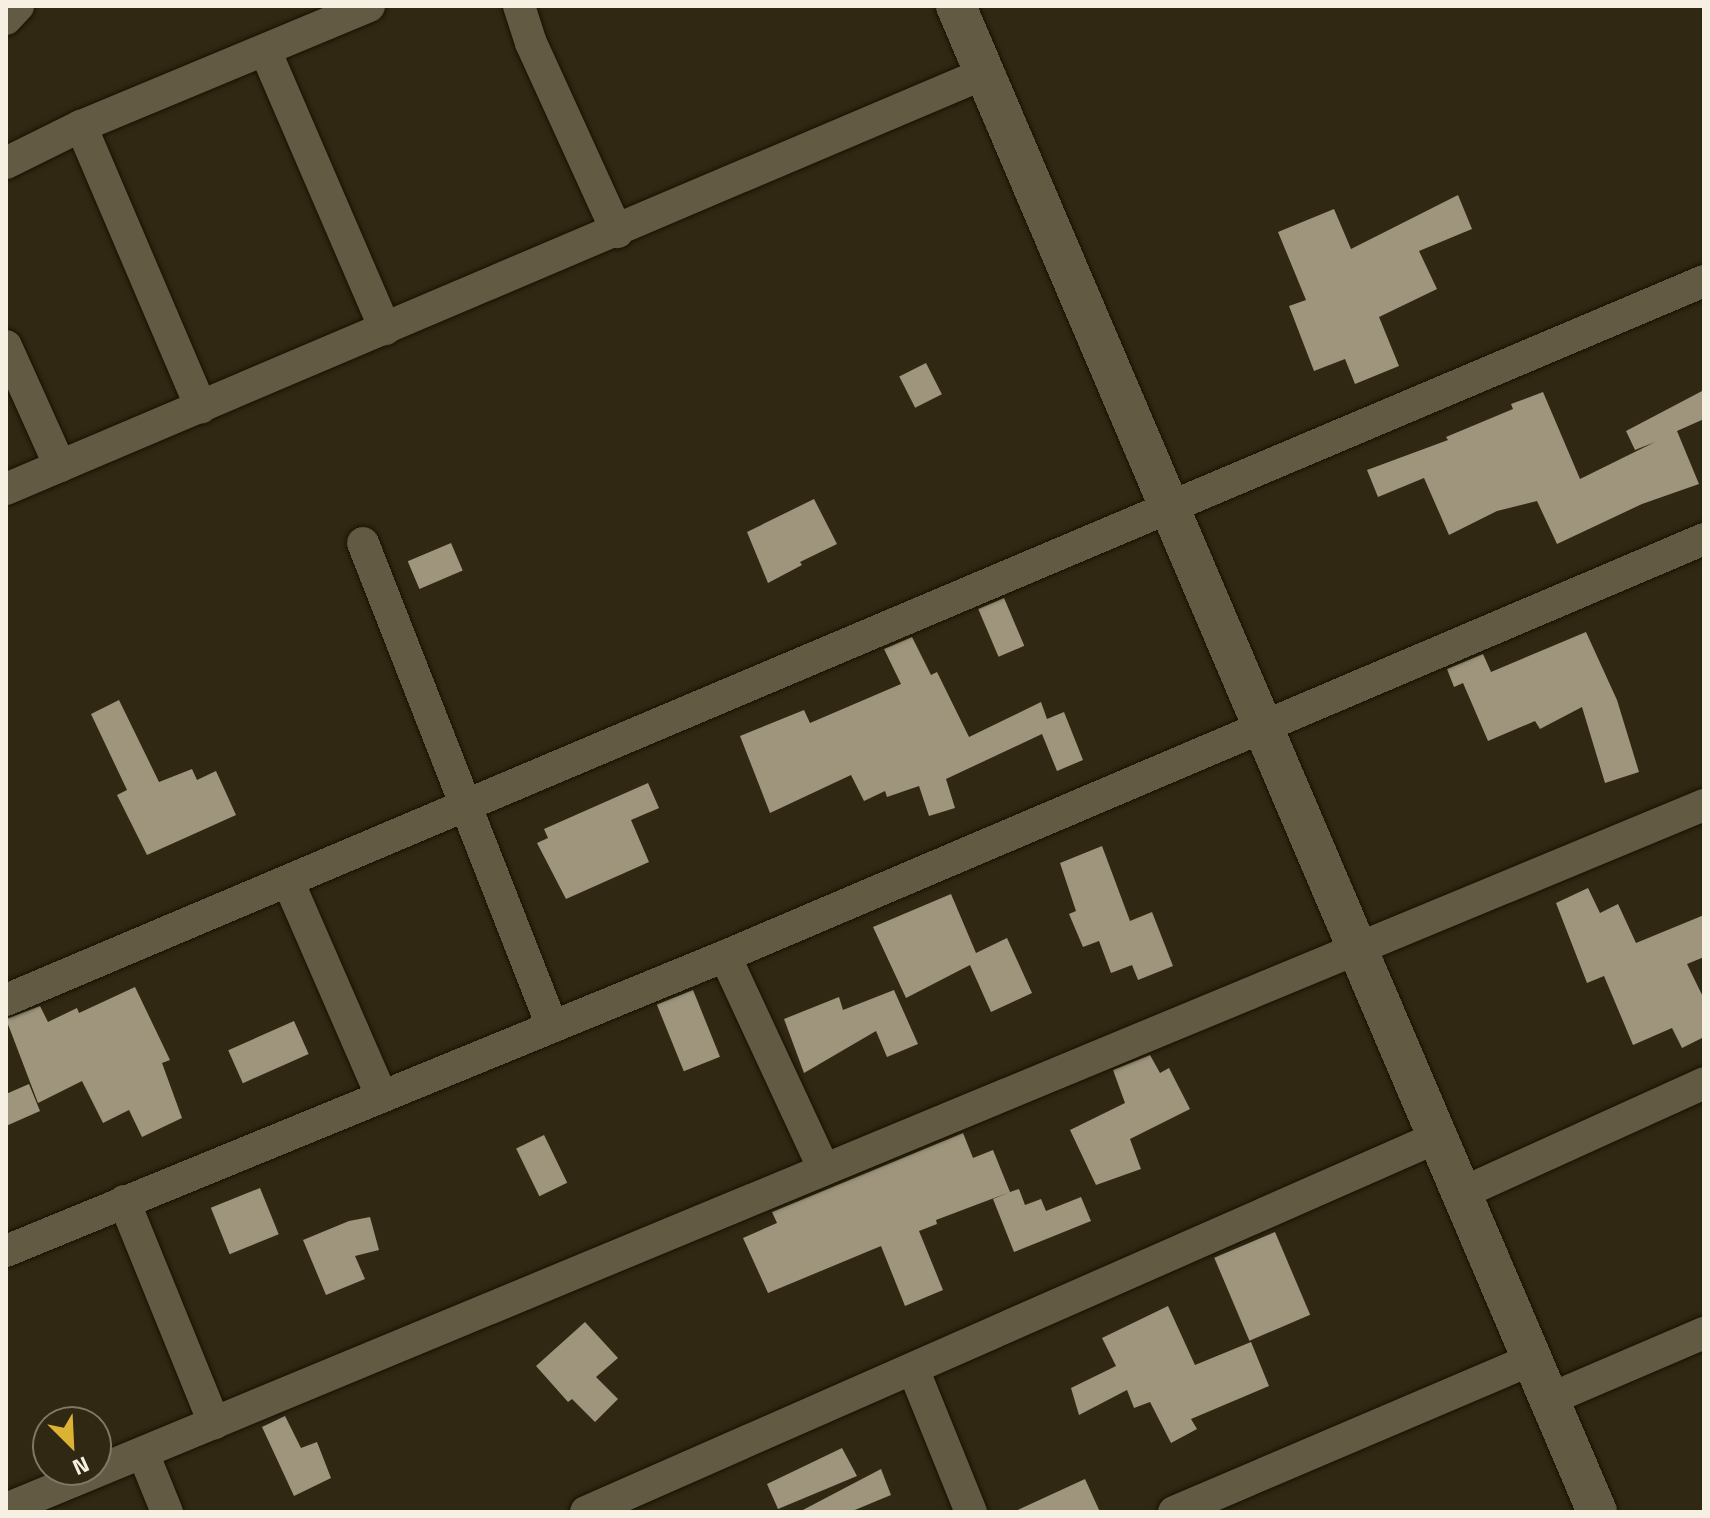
<!DOCTYPE html>
<style>
body{margin:0}
#map{position:relative;width:1710px;height:1518px;overflow:hidden;background:#302813;font-family:"Titillium Web",sans-serif}
div>[style]{position:absolute}
[style*='--x']{left:calc(var(--x)*1px);top:calc(var(--y)*1px);width:calc(var(--w)*1px);rotate:calc(var(--a)*1deg)}
.building>*{inset:0;background:#9e957c;transform-origin:0 0}
.roads{filter:drop-shadow(0 0 2px #181100) drop-shadow(0 0 2px #181100)}
.minor>*{height:32px;margin:-16px;padding:0 16px;transform-origin:16px;border-radius:16px;background:#635a43}
.tertiary>*{height:40px;margin:-20px;padding:0 20px;transform-origin:20px;border-radius:20px;background:#635a43}
span{translate:-50% -50%;white-space:nowrap;text-align:center;line-height:1.15;-webkit-text-stroke:8px #302813;paint-order:stroke}
.frame{position:absolute;inset:0;border:8px solid #f5f0e2;pointer-events:none}
.north{position:absolute;left:32px;top:1406px;width:80px;height:80px;box-sizing:border-box;background:#302813;border:2px solid #7f7866;border-radius:50%;rotate:156deg;font-size:22px;font-weight:700;line-height:32px;text-align:center;color:#f5f0e2}
.north::after{content:'';display:block;margin:auto;width:28px;height:36px;background:#dbb233;clip-path:polygon(50% 0,100% 100%,50% 72%,0 100%)}
</style>
<div id="map">
<div class="building">
<i style="clip-path:polygon(1458px 195px,1472px 229px,1419px 251px,1437px 289px,1379px 317px,1399px 366px,1355px 384px,1345px 359px,1314px 371px,1289px 306px,1306px 300px,1278px 232px,1334px 209px,1351px 249px)"></i>
<i style="left:926px;top:363px;width:35px;height:30px;rotate:63deg"></i>
<i style="clip-path:polygon(1704px 390px,1704px 419px,1677px 431px,1699px 484px,1642px 504px,1557px 544px,1537px 501px,1497px 511px,1449px 535px,1424px 478px,1378px 497px,1367px 470px,1448px 440px,1446px 437px,1513px 409px,1511px 404px,1543px 392px,1580px 479px,1655px 442px,1635px 450px,1626px 431px)"></i>
<i style="clip-path:polygon(814px 499px,837px 544px,800px 562px,802px 565px,768px 583px,747px 532px)"></i>
<i style="left:451px;top:543px;width:30px;height:47px;rotate:67deg"></i>
<i style="left:1004px;top:598px;width:52px;height:28px;rotate:67deg"></i>
<i style="clip-path:polygon(1586px 632px,1617px 700px,1639px 772px,1605px 783px,1582px 707px,1540px 729px,1535px 721px,1488px 741px,1463px 683px,1454px 687px,1447px 669px,1483px 654px,1491px 672px)"></i>
<i style="clip-path:polygon(912px 637px,931px 675px,937px 672px,969px 737px,1041px 702px,1047px 719px,1064px 712px,1083px 760px,1057px 771px,1042px 734px,946px 779px,955px 808px,929px 816px,919px 786px,887px 797px,885px 791px,864px 801px,851px 775px,770px 813px,740px 736px,804px 710px,810px 723px,901px 684px,884px 649px)"></i>
<i style="clip-path:polygon(119px 700px,159px 782px,192px 769px,197px 780px,216px 771px,236px 815px,147px 855px,117px 795px,127px 790px,91px 714px)"></i>
<i style="clip-path:polygon(648px 783px,659px 808px,631px 820px,649px 862px,566px 899px,537px 843px,548px 838px,544px 829px)"></i>
<i style="clip-path:polygon(1102px 846px,1130px 921px,1152px 912px,1173px 966px,1138px 980px,1132px 965px,1111px 973px,1099px 941px,1083px 947px,1069px 914px,1076px 911px,1060px 863px)"></i>
<i style="clip-path:polygon(1588px 888px,1600px 913px,1618px 904px,1636px 943px,1704px 915px,1704px 957px,1687px 964px,1704px 999px,1704px 1037px,1682px 1048px,1672px 1028px,1633px 1045px,1604px 976px,1587px 983px,1556px 903px)"></i>
<i style="clip-path:polygon(951px 894px,976px 953px,1007px 938px,1032px 993px,991px 1012px,970px 965px,906px 998px,873px 927px)"></i>
<i style="clip-path:polygon(135px 987px,170px 1060px,162px 1063px,182px 1118px,142px 1137px,129px 1110px,103px 1123px,82px 1081px,38px 1103px,6px 1019px,40px 1006px,48px 1022px,77px 1008px,79px 1013px)"></i>
<i style="left:693px;top:990px;width:72px;height:39px;rotate:68deg"></i>
<i style="clip-path:polygon(894px 990px,918px 1044px,887px 1057px,876px 1031px,804px 1073px,784px 1019px,839px 997px,843px 1010px)"></i>
<i style="left:294px;top:1021px;width:36px;height:72px;rotate:66deg"></i>
<i style="clip-path:polygon(1150px 1055px,1160px 1073px,1169px 1068px,1190px 1109px,1130px 1139px,1141px 1169px,1096px 1185px,1070px 1130px,1125px 1103px,1113px 1070px)"></i>
<i style="clip-path:polygon(29px 1084px,40px 1111px,6px 1126px,6px 1094px)"></i>
<i style="clip-path:polygon(963px 1133px,973px 1158px,993px 1150px,1010px 1192px,1019px 1189px,1025px 1205px,1041px 1199px,1046px 1211px,1081px 1197px,1091px 1221px,1014px 1252px,993px 1199px,1010px 1192px,936px 1220px,937px 1224px,919px 1231px,943px 1290px,905px 1306px,881px 1246px,768px 1293px,743px 1238px,777px 1223px,772px 1212px)"></i>
<i style="left:544px;top:1135px;width:53px;height:31px;rotate:64deg"></i>
<i style="left:260px;top:1188px;width:50px;height:53px;rotate:68deg"></i>
<i style="clip-path:polygon(370px 1217px,379px 1250px,355px 1256px,365px 1279px,326px 1295px,303px 1240px,349px 1221px)"></i>
<i style="left:1275px;top:1232px;width:90px;height:66px;rotate:67deg"></i>
<i style="clip-path:polygon(1168px 1306px,1195px 1365px,1251px 1342px,1269px 1386px,1191px 1419px,1197px 1429px,1171px 1443px,1150px 1402px,1134px 1408px,1127px 1390px,1079px 1415px,1071px 1388px,1116px 1366px,1102px 1338px)"></i>
<i style="clip-path:polygon(585px 1322px,618px 1358px,596px 1377px,618px 1399px,595px 1422px,572px 1399px,568px 1402px,536px 1366px)"></i>
<i style="clip-path:polygon(285px 1416px,301px 1448px,317px 1442px,331px 1478px,294px 1496px,262px 1427px)"></i>
<i style="clip-path:polygon(842px 1448px,857px 1476px,778px 1509px,767px 1484px)"></i>
<i style="clip-path:polygon(881px 1469px,891px 1495px,850px 1512px,799px 1512px)"></i>
<i style="clip-path:polygon(1085px 1479px,1100px 1512px,1013px 1512px)"></i>
</div>
<div class="roads">
<div class="minor">
<i style="--x:519;--y:6;--w:39;--a:72"></i>
<i style="--x:531;--y:43;--w:208;--a:65.5"></i>
<i style="--x:6;--y:19;--w:18;--a:-47"></i>
<i style="--x:265;--y:50;--w:304;--a:66.7"></i>
<i style="--x:81;--y:126;--w:306;--a:66.9"></i>
<i style="--x:6;--y:163;--w:84;--a:-26.3"></i>
<i style="--x:81;--y:126;--w:312;--a:-22.6"></i>
<i style="--x:6;--y:346;--w:132;--a:65.8"></i>
<i style="--x:6;--y:489;--w:1064;--a:-23.02"></i>
<i style="--x:363;--y:543;--w:519;--a:68.63"></i>
<i style="--x:288;--y:881;--w:233;--a:66.5"></i>
<i style="--x:725;--y:956;--w:235;--a:65.1"></i>
<i style="--x:6;--y:1000;--w:1844;--a:-22.95"></i>
<i style="--x:1462;--y:1193;--w:266;--a:-24.4"></i>
<i style="--x:124;--y:1201;--w:240;--a:67.9"></i>
<i style="--x:6;--y:1251;--w:777;--a:-22.31"></i>
<i style="--x:725;--y:956;--w:1064;--a:-23.07"></i>
<i style="--x:914;--y:1371;--w:152;--a:68"></i>
<i style="--x:1550;--y:1399;--w:168;--a:-23.2"></i>
<i style="--x:143;--y:1453;--w:64;--a:67.9"></i>
<i style="--x:6;--y:1509;--w:1838;--a:-22.52"></i>
<i style="--x:586;--y:1512;--w:931;--a:-23.76"></i>
<i style="--x:1174;--y:1512;--w:390;--a:-23.1"></i>
</div>
<div class="tertiary">
<i style="--x:956;--y:6;--w:1637;--a:66.94"></i>
</div>
</div>
<div class="frame"></div>
<div class="north">N</div>
</div>
